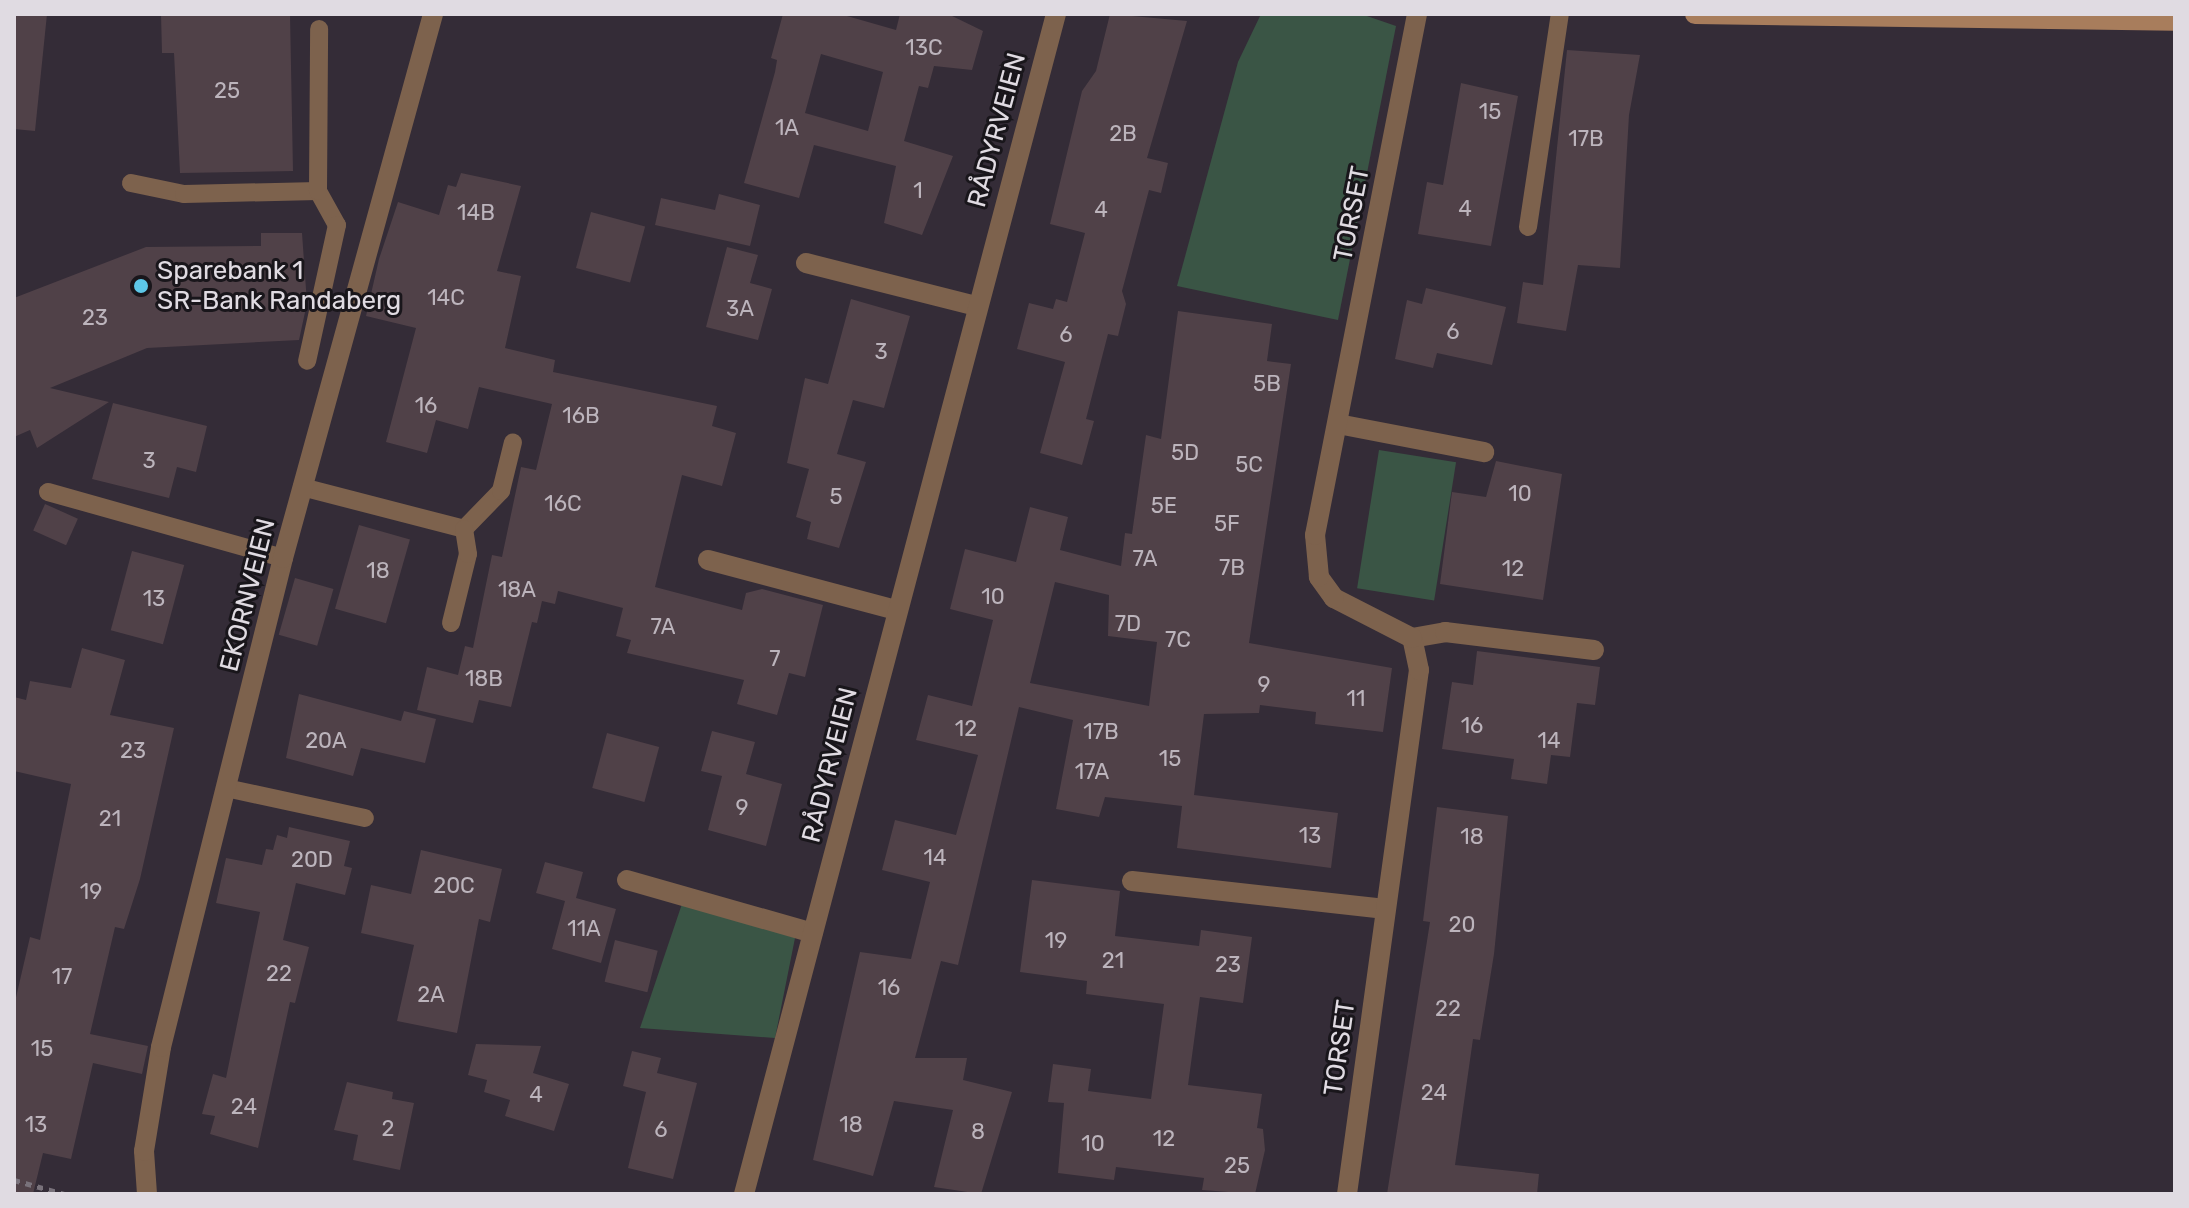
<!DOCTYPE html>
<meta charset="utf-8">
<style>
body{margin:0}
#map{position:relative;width:2189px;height:1208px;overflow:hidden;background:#342c37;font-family:Rubik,sans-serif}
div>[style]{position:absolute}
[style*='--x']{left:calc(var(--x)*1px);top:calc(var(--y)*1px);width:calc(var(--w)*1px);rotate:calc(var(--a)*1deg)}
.green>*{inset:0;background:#3a5545;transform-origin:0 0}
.building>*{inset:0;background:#504148;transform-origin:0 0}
.path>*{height:5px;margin-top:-2.5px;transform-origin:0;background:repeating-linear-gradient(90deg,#79727b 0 6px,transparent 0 12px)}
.lane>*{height:18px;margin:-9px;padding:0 9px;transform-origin:9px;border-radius:9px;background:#7d624d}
.street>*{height:20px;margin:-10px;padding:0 10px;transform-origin:10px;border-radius:10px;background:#7d624d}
.secondary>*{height:20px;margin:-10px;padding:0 10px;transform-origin:10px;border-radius:10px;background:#a87d5c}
.dots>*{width:22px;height:22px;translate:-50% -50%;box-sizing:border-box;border:4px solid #19161b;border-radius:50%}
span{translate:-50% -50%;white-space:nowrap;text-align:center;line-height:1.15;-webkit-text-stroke:6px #19161b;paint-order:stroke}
.number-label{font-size:22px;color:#bcb4bc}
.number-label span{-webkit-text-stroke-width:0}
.street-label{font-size:26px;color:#e0dbe2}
.poi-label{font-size:26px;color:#e0dbe2}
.left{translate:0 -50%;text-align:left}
.frame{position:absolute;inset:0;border:16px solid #e0dbe2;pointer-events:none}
</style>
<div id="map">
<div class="green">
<i style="clip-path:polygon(1261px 14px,1361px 14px,1396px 26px,1338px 320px,1177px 286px,1238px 62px)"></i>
<i style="left:1379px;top:450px;width:78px;height:140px;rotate:9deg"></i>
<i style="clip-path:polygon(685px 895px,796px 933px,775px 1038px,640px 1028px)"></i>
</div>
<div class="building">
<i style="clip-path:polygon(14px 14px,47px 14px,35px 131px,14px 129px)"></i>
<i style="clip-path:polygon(161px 14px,290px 14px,293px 171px,180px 173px,174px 53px,162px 53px)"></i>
<i style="clip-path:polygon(evenodd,783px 14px,840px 14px,896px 30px,900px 14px,948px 14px,983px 31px,972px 70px,934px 66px,928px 88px,919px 86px,904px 141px,953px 156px,922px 235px,884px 223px,896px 166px,814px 145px,799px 198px,744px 183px,775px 72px,777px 60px,771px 58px,783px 14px,821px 54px,883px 72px,868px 131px,805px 113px,821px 54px)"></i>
<i style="clip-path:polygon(1110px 14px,1187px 21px,1147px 158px,1168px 163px,1161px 193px,1149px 190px,1122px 291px,1126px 304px,1118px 336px,1108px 334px,1086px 419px,1094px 421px,1082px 465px,1040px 453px,1065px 362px,1017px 349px,1029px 303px,1053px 309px,1056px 299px,1067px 302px,1085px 233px,1050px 224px,1082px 91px,1096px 71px)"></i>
<i style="clip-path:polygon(1567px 50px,1640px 55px,1629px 115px,1620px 268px,1578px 265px,1566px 331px,1517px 323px,1523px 282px,1543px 285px)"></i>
<i style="clip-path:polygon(1461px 83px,1518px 96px,1491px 246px,1418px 234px,1427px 182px,1443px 185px)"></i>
<i style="clip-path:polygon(461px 173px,521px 186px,497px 271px,521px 276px,505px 348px,555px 360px,553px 372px,717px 406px,712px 426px,736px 433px,722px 486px,682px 475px,655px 587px,742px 610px,746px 593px,762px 589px,823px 605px,805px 677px,789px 673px,777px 715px,737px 704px,744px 680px,627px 653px,631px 640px,616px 636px,623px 608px,558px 591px,555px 604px,542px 601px,537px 623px,532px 622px,511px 707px,479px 700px,473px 723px,417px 710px,427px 667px,458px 675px,465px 646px,473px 648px,492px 555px,502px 557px,521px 467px,536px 470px,552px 404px,479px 387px,468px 429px,436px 420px,427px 453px,386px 442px,416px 328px,366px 316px,379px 259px,398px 202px,439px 215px,448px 185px,456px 187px)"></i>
<i style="clip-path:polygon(719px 194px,760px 205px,750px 246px,655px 225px,661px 198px,715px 210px)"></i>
<i style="left:591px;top:212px;width:56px;height:58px;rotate:15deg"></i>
<i style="clip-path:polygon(261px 233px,302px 233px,307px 303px,299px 340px,147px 348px,50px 388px,109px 402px,37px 448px,30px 430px,14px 437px,14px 298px,146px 247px,261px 246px)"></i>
<i style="clip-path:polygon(727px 247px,758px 255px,750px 283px,772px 289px,758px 340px,706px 327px)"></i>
<i style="clip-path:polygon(1426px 288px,1506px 307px,1492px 365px,1437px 353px,1433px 368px,1395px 359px,1407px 300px,1422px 304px)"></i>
<i style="clip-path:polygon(851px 299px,910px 316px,884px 408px,853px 400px,837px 454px,866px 462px,839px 548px,807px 539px,811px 522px,796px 517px,809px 469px,787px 463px,805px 378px,828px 384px)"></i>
<i style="clip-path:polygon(evenodd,1178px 311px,1272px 324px,1267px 361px,1291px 364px,1249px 643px,1392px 668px,1383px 732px,1315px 724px,1316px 712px,1260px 705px,1259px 713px,1204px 714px,1194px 795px,1338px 813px,1331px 868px,1177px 848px,1182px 806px,1105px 797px,1099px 817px,1056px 809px,1073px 720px,1019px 707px,958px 965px,941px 961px,915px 1058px,967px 1058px,963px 1080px,1012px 1092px,981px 1194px,934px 1187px,953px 1110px,894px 1101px,873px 1176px,813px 1160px,860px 952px,911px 959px,930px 882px,882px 870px,895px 820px,956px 835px,978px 755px,916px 740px,928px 695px,972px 706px,993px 620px,950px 609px,965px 549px,1016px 562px,1030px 507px,1068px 517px,1060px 550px,1121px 566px,1125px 533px,1132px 534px,1146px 435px,1161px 439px,1178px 311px,1055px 582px,1109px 595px,1108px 636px,1157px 642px,1149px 706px,1030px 683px,1055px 582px)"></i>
<i style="clip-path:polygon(113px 403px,207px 426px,196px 472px,177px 467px,169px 498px,92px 479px)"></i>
<i style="clip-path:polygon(1496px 461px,1562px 474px,1543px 600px,1440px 584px,1452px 492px,1486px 497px)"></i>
<i style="left:45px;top:504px;width:36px;height:29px;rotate:24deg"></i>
<i style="left:359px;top:525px;width:53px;height:87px;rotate:16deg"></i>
<i style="left:132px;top:551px;width:54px;height:82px;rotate:15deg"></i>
<i style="left:295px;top:578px;width:40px;height:59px;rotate:16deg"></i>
<i style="clip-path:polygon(82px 648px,125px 660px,110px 715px,174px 728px,140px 879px,124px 929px,115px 927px,90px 1034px,148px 1046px,142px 1074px,93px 1063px,71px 1159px,43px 1153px,33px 1194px,14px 1194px,14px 1006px,30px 937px,40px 940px,71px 784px,14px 771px,14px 697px,26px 700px,30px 681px,71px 688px)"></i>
<i style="clip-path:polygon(1477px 651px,1600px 667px,1595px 705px,1577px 703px,1570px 757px,1551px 755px,1547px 784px,1511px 779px,1514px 759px,1442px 749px,1452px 682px,1473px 685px)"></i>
<i style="clip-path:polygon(299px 694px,401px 721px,404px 711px,436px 719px,425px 763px,361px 748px,353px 776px,286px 758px)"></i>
<i style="clip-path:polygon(712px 731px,755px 742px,746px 774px,782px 784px,766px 846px,708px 830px,722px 776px,701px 771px)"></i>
<i style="left:607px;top:733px;width:54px;height:57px;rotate:15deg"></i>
<i style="clip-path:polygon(1437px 807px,1508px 816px,1494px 954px,1480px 1040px,1473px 1039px,1455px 1165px,1539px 1174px,1537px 1194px,1387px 1194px,1430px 922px,1423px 921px)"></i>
<i style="clip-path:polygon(289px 827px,350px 841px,344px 866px,352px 868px,345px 895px,296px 883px,283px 940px,309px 947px,295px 1003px,290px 1002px,258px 1148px,210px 1134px,215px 1116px,202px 1114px,213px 1074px,226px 1078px,260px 912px,216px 903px,226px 858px,262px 865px,266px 849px,273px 850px,277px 835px,287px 838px)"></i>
<i style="clip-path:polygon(421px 850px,502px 869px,490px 922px,479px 919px,457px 1033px,397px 1021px,414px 945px,361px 933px,371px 885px,411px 894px)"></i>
<i style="clip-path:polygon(545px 862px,583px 872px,576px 898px,616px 909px,601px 963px,552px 949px,565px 901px,536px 893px)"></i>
<i style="clip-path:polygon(1032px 880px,1120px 891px,1115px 936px,1199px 946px,1201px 930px,1252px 937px,1243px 1003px,1200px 997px,1188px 1085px,1262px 1094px,1257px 1128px,1263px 1129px,1265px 1150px,1255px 1194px,1202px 1190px,1204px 1178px,1116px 1167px,1114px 1180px,1058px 1173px,1064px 1103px,1048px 1102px,1053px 1064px,1091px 1069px,1088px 1091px,1151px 1099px,1164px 1004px,1086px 994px,1087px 981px,1020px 972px)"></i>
<i style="left:615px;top:940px;width:44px;height:43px;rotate:14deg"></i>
<i style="clip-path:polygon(476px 1044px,541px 1046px,533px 1073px,569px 1084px,554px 1131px,505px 1116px,510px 1100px,484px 1092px,487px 1080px,468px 1075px)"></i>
<i style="clip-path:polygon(632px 1051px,661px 1058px,657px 1073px,697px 1083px,673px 1179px,628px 1168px,646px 1092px,623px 1086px)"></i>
<i style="clip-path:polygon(347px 1082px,393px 1092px,392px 1099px,414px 1103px,400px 1170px,353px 1160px,358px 1135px,334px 1130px)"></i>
</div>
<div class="path">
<i style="--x:14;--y:1180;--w:53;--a:15.4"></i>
</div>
<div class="lane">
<i style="--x:131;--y:183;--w:54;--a:11.7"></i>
<i style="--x:184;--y:194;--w:134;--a:-1.3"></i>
<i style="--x:318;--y:191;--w:39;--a:61"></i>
<i style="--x:337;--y:225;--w:139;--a:102.4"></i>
<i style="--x:318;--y:191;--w:162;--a:-89.6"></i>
<i style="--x:1528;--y:227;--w:215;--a:-81.5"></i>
<i style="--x:302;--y:487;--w:167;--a:14.5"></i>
<i style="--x:48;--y:492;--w:244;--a:15.7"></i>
<i style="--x:464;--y:529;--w:53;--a:-45.8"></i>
<i style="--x:501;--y:491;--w:50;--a:-76.2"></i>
<i style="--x:451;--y:623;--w:71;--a:-76.2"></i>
<i style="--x:468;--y:554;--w:25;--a:-99"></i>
<i style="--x:226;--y:788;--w:142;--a:12.2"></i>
</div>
<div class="street">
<i style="--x:806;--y:263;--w:175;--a:14.2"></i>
<i style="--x:1338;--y:424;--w:149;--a:10.9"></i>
<i style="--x:708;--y:560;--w:195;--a:14.9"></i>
<i style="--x:1412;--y:638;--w:34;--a:-10"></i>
<i style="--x:1445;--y:632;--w:150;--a:6.9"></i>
<i style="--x:627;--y:880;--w:193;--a:15.9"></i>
<i style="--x:1132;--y:881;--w:255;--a:6.3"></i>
<i style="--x:147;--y:1194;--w:43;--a:-94"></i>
<i style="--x:144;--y:1151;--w:105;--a:-80.7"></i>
<i style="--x:161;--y:1047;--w:504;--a:-75.99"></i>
<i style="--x:283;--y:558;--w:564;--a:-74.58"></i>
<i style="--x:744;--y:1194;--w:1221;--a:-75.19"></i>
<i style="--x:1347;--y:1194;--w:529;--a:-82.18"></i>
<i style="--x:1419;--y:670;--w:33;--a:-102"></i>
<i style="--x:1412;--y:638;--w:88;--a:-152.9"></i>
<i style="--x:1334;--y:598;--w:26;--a:-126"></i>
<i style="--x:1319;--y:577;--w:42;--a:-95.4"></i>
<i style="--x:1315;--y:535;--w:531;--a:-78.92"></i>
</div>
<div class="secondary">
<i style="--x:1695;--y:14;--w:480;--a:0.8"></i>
</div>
<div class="dots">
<i style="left:141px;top:286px;background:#5dc7e8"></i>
</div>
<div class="number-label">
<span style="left:924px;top:48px">13C</span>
<span style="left:227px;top:91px">25</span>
<span style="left:1490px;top:112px">15</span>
<span style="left:787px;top:128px">1A</span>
<span style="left:1123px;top:134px">2B</span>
<span style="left:1586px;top:139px">17B</span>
<span style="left:918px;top:191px">1</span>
<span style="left:1465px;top:209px">4</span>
<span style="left:1101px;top:210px">4</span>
<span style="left:476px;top:213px">14B</span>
<span style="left:446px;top:298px">14C</span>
<span style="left:740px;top:309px">3A</span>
<span style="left:95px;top:318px">23</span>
<span style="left:1453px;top:332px">6</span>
<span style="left:1066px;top:335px">6</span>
<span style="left:881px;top:352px">3</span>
<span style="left:1267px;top:384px">5B</span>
<span style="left:426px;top:406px">16</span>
<span style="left:581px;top:416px">16B</span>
<span style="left:1185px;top:453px">5D</span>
<span style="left:149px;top:461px">3</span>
<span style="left:1249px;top:465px">5C</span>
<span style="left:1520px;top:494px">10</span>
<span style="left:836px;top:497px">5</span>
<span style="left:563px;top:504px">16C</span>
<span style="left:1164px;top:506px">5E</span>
<span style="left:1227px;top:524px">5F</span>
<span style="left:1145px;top:559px">7A</span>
<span style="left:1232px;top:568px">7B</span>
<span style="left:1513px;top:569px">12</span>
<span style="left:378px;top:571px">18</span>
<span style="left:517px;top:590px">18A</span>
<span style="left:993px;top:597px">10</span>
<span style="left:154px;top:599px">13</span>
<span style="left:1128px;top:624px">7D</span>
<span style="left:663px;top:627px">7A</span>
<span style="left:1178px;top:640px">7C</span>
<span style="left:775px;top:659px">7</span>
<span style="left:484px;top:679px">18B</span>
<span style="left:1264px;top:685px">9</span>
<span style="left:1356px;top:699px">11</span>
<span style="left:1472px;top:726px">16</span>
<span style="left:966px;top:729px">12</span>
<span style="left:1101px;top:732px">17B</span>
<span style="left:326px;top:741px">20A</span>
<span style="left:1549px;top:741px">14</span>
<span style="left:133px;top:751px">23</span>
<span style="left:1170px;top:759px">15</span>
<span style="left:1092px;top:772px">17A</span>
<span style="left:742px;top:808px">9</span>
<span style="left:110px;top:819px">21</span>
<span style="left:1310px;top:836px">13</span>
<span style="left:1472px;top:837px">18</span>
<span style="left:935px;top:858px">14</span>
<span style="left:312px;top:860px">20D</span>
<span style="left:454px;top:886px">20C</span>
<span style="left:91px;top:892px">19</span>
<span style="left:1462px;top:925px">20</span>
<span style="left:584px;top:929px">11A</span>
<span style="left:1056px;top:941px">19</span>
<span style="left:1113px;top:961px">21</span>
<span style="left:1228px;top:965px">23</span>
<span style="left:279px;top:974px">22</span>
<span style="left:62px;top:977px">17</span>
<span style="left:889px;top:988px">16</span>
<span style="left:431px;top:995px">2A</span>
<span style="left:1448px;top:1009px">22</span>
<span style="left:42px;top:1049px">15</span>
<span style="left:1434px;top:1093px">24</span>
<span style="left:536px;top:1095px">4</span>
<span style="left:244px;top:1107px">24</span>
<span style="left:36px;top:1125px">13</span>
<span style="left:851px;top:1125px">18</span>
<span style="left:388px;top:1129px">2</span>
<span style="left:661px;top:1130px">6</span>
<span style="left:978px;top:1132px">8</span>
<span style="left:1164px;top:1139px">12</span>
<span style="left:1093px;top:1144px">10</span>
<span style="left:1237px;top:1166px">25</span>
</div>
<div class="street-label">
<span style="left:997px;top:130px;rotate:-75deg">RÅDYRVEIEN</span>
<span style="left:1352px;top:214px;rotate:-79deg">TORSET</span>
<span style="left:248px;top:595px;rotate:-76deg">EKORNVEIEN</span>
<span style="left:830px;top:765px;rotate:-76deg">RÅDYRVEIEN</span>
<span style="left:1340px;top:1048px;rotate:-82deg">TORSET</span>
</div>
<div class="poi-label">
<span class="left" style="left:157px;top:286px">Sparebank 1<br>SR-Bank Randaberg</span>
</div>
<div class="frame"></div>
</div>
